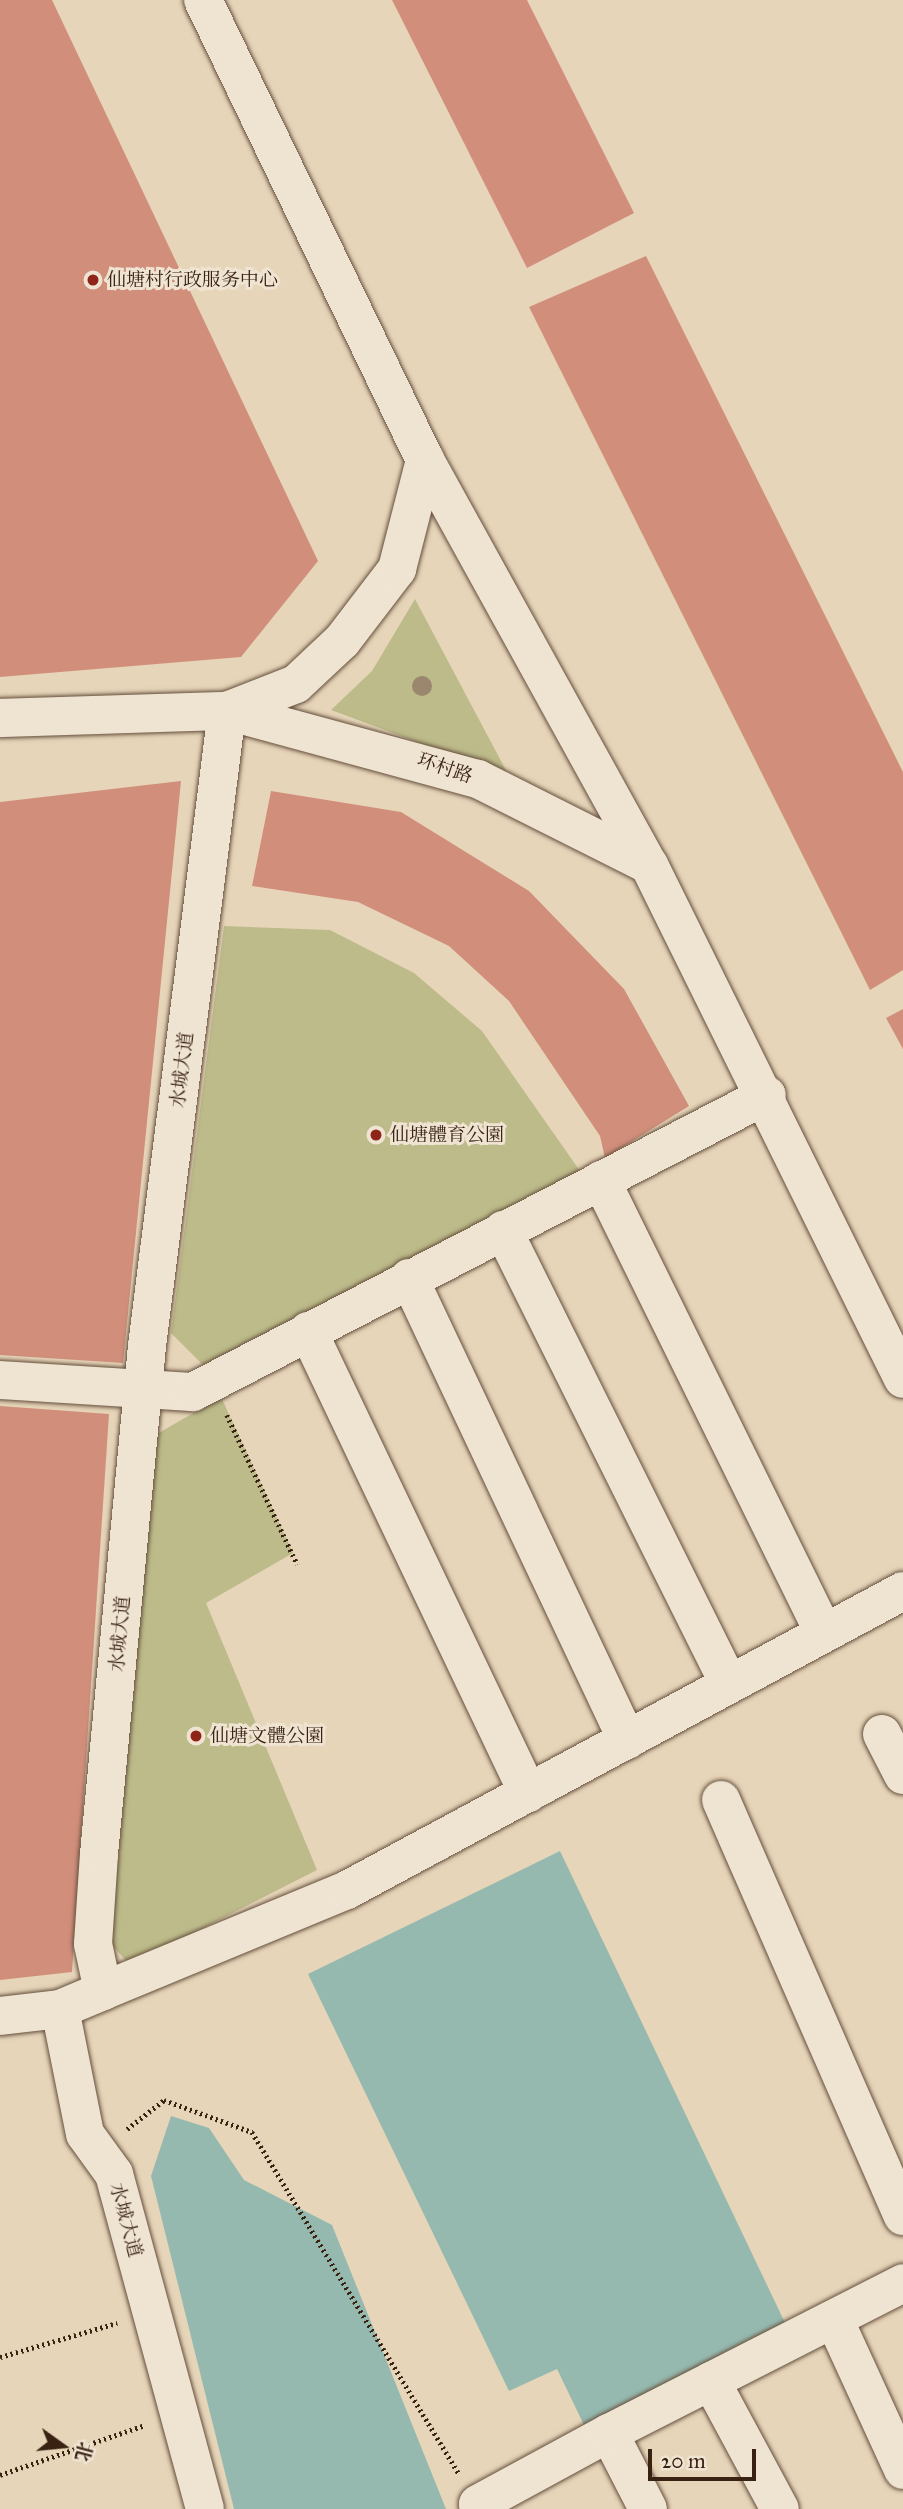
<!DOCTYPE html>
<meta charset="utf-8">
<style>
body{margin:0}
#map{position:relative;width:903px;height:2509px;overflow:hidden;background:#e6d5b9;font-family:"IM FELL Great Primer","Noto Serif SC",serif}
div>[style]{position:absolute}
[style*='--x']{left:calc(var(--x)*1px);top:calc(var(--y)*1px);width:calc(var(--w)*1px);rotate:calc(var(--a)*1deg)}
.green>*{inset:0;background:#bdbb8a}
.water>*{inset:0;background:#96b9af}
.building>*{inset:0;background:#d18f7b}
.path>*{height:4.5px;margin-top:-2.25px;transform-origin:0;background:repeating-linear-gradient(90deg,#3a2213 0 2px,transparent 0 5.5px)}
.roads{filter:drop-shadow(0 0 2px #654f3c) drop-shadow(0 0 2px #654f3c)}
.minor>*{height:38px;margin:-19px;padding:0 19px;transform-origin:19px;border-radius:19px;background:#efe4d2}
.trees>*{width:20px;height:20px;margin:-10px;border-radius:50%;background:#9a876e}
.dots>*{width:19px;height:19px;translate:-50% -50%;box-sizing:border-box;border:4px solid #efe4d2;border-radius:50%}
span{translate:-50% -50%;white-space:nowrap;text-align:center;line-height:1.15;-webkit-text-stroke:6px #efe4d2;paint-order:stroke}
.poi-label{font-size:19px;color:#3a2213}
.left{translate:0 -50%;text-align:left}
.street-label{font-size:19px;color:#3a2213}
.north{position:absolute;left:28px;top:2411px;width:70px;height:70px;-webkit-text-stroke:5px #efe4d2;paint-order:stroke;rotate:105deg;font-size:19px;font-weight:700;line-height:28px;text-align:center;color:#3a2213}
.north::after{content:'';display:block;margin:auto;width:24px;height:32px;background:#3a2213;clip-path:polygon(50% 0,100% 100%,50% 72%,0 100%)}
.scale{position:absolute;left:648px;top:2449px;width:108px;height:32px;box-sizing:border-box;border:4px solid #3a2213;border-top:0;padding-left:9px;font-size:21px;line-height:24px;white-space:nowrap;color:#3a2213;-webkit-text-stroke:5px #efe4d2;paint-order:stroke}
</style>
<div id="map">
<div class="green">
<i style="clip-path:polygon(415px 599px,509px 776px,331px 710px,372px 671px)"></i>
<i style="clip-path:polygon(224px 926px,330px 930px,414px 973px,482px 1031px,580px 1171px,204px 1366px,171px 1333px)"></i>
<i style="clip-path:polygon(221px 1397px,293px 1553px,206px 1603px,317px 1870px,130px 1965px,110px 1943px,157px 1434px)"></i>
</div>
<div class="water">
<i style="clip-path:polygon(560px 1851px,787px 2327px,584px 2425px,557px 2369px,509px 2391px,308px 1974px)"></i>
<i style="clip-path:polygon(171px 2116px,209px 2128px,244px 2180px,332px 2225px,446px 2509px,234px 2509px,151px 2176px)"></i>
</div>
<div class="building">
<i style="clip-path:polygon(0 0,52px 0,318px 561px,241px 657px,0 677px)"></i>
<i style="clip-path:polygon(392px 0,527px 0,634px 213px,527px 268px)"></i>
<i style="clip-path:polygon(646px 256px,903px 772px,903px 970px,870px 990px,529px 307px)"></i>
<i style="clip-path:polygon(181px 781px,123px 1363px,0 1355px,0 802px)"></i>
<i style="clip-path:polygon(271px 791px,401px 812px,529px 891px,624px 989px,689px 1106px,605px 1158px,600px 1136px,509px 1001px,449px 946px,358px 902px,252px 886px)"></i>
<i style="clip-path:polygon(903px 1009px,903px 1049px,886px 1018px)"></i>
<i style="clip-path:polygon(0 1406px,109px 1414px,72px 1972px,0 1980px)"></i>
</div>
<div class="path">
<i style="--x:227;--y:1415;--w:165;--a:64.8"></i>
<i style="--x:127;--y:2129;--w:47;--a:-38.1"></i>
<i style="--x:164;--y:2100;--w:94;--a:20"></i>
<i style="--x:252;--y:2132;--w:400;--a:58.8"></i>
<i style="--x:0;--y:2357;--w:122;--a:-16.2"></i>
<i style="--x:0;--y:2475;--w:153;--a:-19"></i>
</div>
<div class="roads">
<div class="minor">
<i style="--x:203;--y:0;--w:511;--a:64.24"></i>
<i style="--x:425;--y:460;--w:463;--a:61.1"></i>
<i style="--x:649;--y:865;--w:573;--a:63.7"></i>
<i style="--x:0;--y:718;--w:227;--a:-1.8"></i>
<i style="--x:227;--y:711;--w:260;--a:15.2"></i>
<i style="--x:478;--y:779;--w:191;--a:26.7"></i>
<i style="--x:601;--y:1180;--w:505;--a:63.79"></i>
<i style="--x:503;--y:1230;--w:507;--a:63.54"></i>
<i style="--x:409;--y:1278;--w:511;--a:64.74"></i>
<i style="--x:308;--y:1331;--w:512;--a:64.54"></i>
<i style="--x:0;--y:1380;--w:193;--a:3.6"></i>
<i style="--x:193;--y:1392;--w:646;--a:-27.36"></i>
<i style="--x:882;--y:1734;--w:46;--a:62.9"></i>
<i style="--x:721;--y:1800;--w:454;--a:66.4"></i>
<i style="--x:103;--y:1991;--w:264;--a:-22.5"></i>
<i style="--x:347;--y:1890;--w:631;--a:-28.27"></i>
<i style="--x:0;--y:2016;--w:60;--a:-6.7"></i>
<i style="--x:834;--y:2319;--w:166;--a:65.4"></i>
<i style="--x:711;--y:2381;--w:145;--a:61.7"></i>
<i style="--x:609;--y:2433;--w:85;--a:62.8"></i>
<i style="--x:205;--y:2509;--w:347;--a:-105.2"></i>
<i style="--x:114;--y:2174;--w:49;--a:-125.9"></i>
<i style="--x:85;--y:2134;--w:127;--a:-101.3"></i>
<i style="--x:60;--y:2009;--w:47;--a:-22.7"></i>
<i style="--x:103;--y:1991;--w:48;--a:-102"></i>
<i style="--x:93;--y:1944;--w:90;--a:-86.2"></i>
<i style="--x:99;--y:1854;--w:510;--a:-84.6"></i>
<i style="--x:147;--y:1346;--w:640;--a:-82.82"></i>
<i style="--x:227;--y:711;--w:74;--a:-21.4"></i>
<i style="--x:296;--y:684;--w:63;--a:-43.1"></i>
<i style="--x:342;--y:641;--w:91;--a:-52.6"></i>
<i style="--x:397;--y:569;--w:113;--a:-75.6"></i>
<i style="--x:480;--y:2509;--w:5;--a:-112"></i>
<i style="--x:478;--y:2504;--w:149;--a:-28.5"></i>
<i style="--x:609;--y:2433;--w:330;--a:-27"></i>
</div>
</div>
<div class="trees">
<i style="left:422px;top:686px"></i>
</div>
<div class="dots">
<i style="left:93px;top:280px;background:#8f2418"></i>
<i style="left:376px;top:1135px;background:#8f2418"></i>
<i style="left:196px;top:1736px;background:#8f2418"></i>
</div>
<div class="poi-label">
<span class="left" style="left:107px;top:280px">仙塘村行政服务中心</span>
<span class="left" style="left:390px;top:1135px">仙塘體育公園</span>
<span class="left" style="left:210px;top:1736px">仙塘文體公園</span>
</div>
<div class="street-label">
<span style="left:445px;top:768px;rotate:19deg">环村路</span>
<span style="left:182px;top:1070px;rotate:-83deg">水城大道</span>
<span style="left:120px;top:1634px;rotate:-85deg">水城大道</span>
<span style="left:126px;top:2220px;rotate:75deg">水城大道</span>
</div>
<div class="north">北</div>
<div class="scale">20 m</div>
</div>
